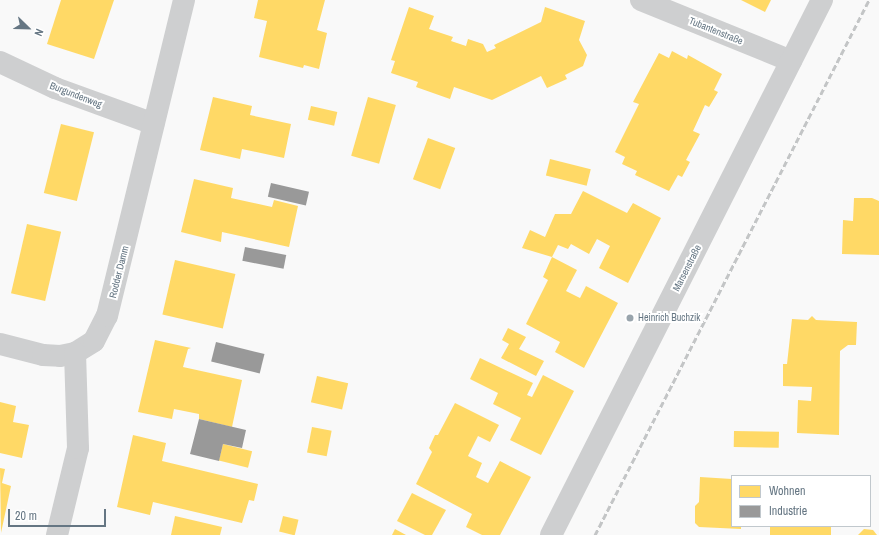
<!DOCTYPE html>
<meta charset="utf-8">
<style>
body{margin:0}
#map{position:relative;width:879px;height:535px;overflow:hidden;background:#f9f9f9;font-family:"Archivo Narrow",sans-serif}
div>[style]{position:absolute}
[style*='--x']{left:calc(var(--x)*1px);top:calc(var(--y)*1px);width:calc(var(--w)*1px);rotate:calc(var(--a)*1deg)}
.homes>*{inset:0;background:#ffd966;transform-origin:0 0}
.industry>*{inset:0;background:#999;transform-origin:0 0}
.street>*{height:22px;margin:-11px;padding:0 11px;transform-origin:11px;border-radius:11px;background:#cecfd0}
.rail>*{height:3px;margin-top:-1.5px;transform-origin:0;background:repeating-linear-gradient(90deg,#c3c5c6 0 6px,transparent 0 9px)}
.dots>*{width:11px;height:11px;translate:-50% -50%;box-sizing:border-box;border:2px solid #fff;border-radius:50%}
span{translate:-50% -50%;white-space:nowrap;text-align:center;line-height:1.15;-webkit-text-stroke:4px #fff;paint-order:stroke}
.street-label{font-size:10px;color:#657683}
.poi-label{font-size:10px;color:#657683}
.left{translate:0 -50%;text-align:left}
.legend{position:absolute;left:731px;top:475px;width:140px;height:52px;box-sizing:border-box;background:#fff;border:1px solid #c1c8cd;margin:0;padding:5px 7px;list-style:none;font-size:12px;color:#657683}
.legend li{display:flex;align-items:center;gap:8px;height:20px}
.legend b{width:20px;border:1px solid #c1c8cd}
.north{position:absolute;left:8px;top:8px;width:40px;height:40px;-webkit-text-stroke:3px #fff;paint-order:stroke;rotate:113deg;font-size:11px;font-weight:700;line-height:16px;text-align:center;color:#657683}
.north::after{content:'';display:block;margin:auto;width:14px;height:18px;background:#657683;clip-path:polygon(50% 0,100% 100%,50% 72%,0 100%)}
.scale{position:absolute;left:8px;top:509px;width:98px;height:18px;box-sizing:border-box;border:2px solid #657683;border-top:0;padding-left:5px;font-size:12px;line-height:14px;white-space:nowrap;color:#657683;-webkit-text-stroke:3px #fff;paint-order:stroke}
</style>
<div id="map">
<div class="homes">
<i style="clip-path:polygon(61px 0,114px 0,94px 59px,47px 44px)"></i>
<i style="clip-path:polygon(258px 0,325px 0,317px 30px,327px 33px,319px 69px,304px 65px,303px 68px,259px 57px,267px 21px,254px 18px)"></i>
<i style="clip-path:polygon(741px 0,771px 0,765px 12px)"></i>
<i style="clip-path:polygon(409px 7px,434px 16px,429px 29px,453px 37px,451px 41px,466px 46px,468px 39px,483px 44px,487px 52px,496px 48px,494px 45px,541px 22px,545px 7px,585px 21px,579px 40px,587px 55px,583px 66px,565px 75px,567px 79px,547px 88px,541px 76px,492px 100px,454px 87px,450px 99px,416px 87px,418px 82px,391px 73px,395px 61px,391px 60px)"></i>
<i style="clip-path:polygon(672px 51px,687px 59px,688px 55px,722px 74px,714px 90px,718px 92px,709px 107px,705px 105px,693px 131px,700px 134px,686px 160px,690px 162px,682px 177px,678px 175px,669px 191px,635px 175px,637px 171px,622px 164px,625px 157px,615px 152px,639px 104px,633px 102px,659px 53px,669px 58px)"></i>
<i style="clip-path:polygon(213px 97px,252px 106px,250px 115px,291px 124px,284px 158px,242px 149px,240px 159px,200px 150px)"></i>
<i style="left:368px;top:97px;width:29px;height:61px;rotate:16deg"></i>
<i style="left:311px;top:106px;width:27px;height:14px;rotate:13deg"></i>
<i style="left:61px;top:124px;width:34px;height:71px;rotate:14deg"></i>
<i style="left:428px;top:138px;width:29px;height:44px;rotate:20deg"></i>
<i style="left:550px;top:159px;width:42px;height:17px;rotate:14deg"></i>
<i style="clip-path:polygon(194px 179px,233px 188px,231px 198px,272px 207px,274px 200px,298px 206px,289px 247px,222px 232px,221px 242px,181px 232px)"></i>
<i style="clip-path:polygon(583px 191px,627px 213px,633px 203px,661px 218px,628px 283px,599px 268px,610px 246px,597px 239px,589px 254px,571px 244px,568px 249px,558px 245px,552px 257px,577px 270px,566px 291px,580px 298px,586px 286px,618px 303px,584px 368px,555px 352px,560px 342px,526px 324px,548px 280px,543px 277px,552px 257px,522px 248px,530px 230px,545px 237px,555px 214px,571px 214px)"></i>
<i style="clip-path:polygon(854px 198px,872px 198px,879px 201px,879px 255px,842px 254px,843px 220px,853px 221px)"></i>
<i style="left:27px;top:224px;width:35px;height:71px;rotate:13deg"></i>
<i style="left:175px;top:260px;width:62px;height:56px;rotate:13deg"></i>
<i style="clip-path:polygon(812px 316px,816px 320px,857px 322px,856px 345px,848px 345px,840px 351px,839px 435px,797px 433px,798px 400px,811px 401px,812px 387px,783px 386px,783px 364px,787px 364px,792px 319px,808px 320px)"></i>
<i style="clip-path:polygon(508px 328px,526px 337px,519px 349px,544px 361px,536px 376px,501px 358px,509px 344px,502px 340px)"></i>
<i style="clip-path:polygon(155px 340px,191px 348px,188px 349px,183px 367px,242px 380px,232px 427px,199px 419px,199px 414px,174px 409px,172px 419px,138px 412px)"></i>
<i style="clip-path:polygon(480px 358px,533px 383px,527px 395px,532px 397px,543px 375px,574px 391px,541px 455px,510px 440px,521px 418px,493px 404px,498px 393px,470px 379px)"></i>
<i style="left:317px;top:376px;width:32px;height:27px;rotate:13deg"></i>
<i style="clip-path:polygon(0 402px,16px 406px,13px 422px,29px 425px,22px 458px,0 453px)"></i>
<i style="clip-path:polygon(455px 403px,499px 425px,490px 442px,478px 436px,468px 456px,482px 463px,476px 477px,488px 483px,500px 461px,531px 477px,500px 535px,482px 535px,466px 527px,472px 514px,416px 484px,432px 452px,429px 448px,435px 435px,438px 435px)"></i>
<i style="left:312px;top:427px;width:20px;height:26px;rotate:11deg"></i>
<i style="left:734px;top:431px;width:45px;height:16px;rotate:1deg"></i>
<i style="clip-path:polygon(133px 435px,166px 443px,162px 461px,258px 484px,254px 501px,249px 500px,242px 523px,153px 502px,150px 515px,117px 507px)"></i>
<i style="left:223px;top:444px;width:30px;height:17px;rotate:14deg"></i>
<i style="clip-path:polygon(0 468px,5px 469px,2px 483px,11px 486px,1px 533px)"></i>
<i style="clip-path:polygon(700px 477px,732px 479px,732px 526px,741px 526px,741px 529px,699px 527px,695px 523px,695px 506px,699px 502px)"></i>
<i style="clip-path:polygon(412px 493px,446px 510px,432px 535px,425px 535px,397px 521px)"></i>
<i style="clip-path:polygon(175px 516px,222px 527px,220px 535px,171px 535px)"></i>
<i style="left:283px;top:516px;width:16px;height:16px;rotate:14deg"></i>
<i style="left:770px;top:526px;width:61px;height:9px"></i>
<i style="clip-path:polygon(395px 529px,406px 535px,392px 535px)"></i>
<i style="clip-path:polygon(864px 529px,873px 530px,877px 535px,858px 535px)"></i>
</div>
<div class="industry">
<i style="left:271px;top:183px;width:39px;height:14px;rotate:13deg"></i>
<i style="left:245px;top:247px;width:42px;height:14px;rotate:11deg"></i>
<i style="left:216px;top:342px;width:50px;height:20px;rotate:14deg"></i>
<i style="clip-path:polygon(199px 419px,246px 430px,242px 448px,223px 444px,219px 461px,190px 454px)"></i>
</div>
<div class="street">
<i style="--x:641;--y:0;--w:162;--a:22.1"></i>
<i style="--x:0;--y:62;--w:61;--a:25.3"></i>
<i style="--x:55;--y:88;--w:105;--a:20"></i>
<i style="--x:0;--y:344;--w:44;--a:14.3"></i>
<i style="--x:43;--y:355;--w:17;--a:3"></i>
<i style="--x:60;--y:356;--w:15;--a:-11"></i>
<i style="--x:75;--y:353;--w:22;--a:-32"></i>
<i style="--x:94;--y:341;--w:28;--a:-63"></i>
<i style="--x:107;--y:316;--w:325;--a:-76.3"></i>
<i style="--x:57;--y:535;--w:89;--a:-76.4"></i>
<i style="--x:78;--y:448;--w:95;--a:-91.8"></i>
<i style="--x:551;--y:535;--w:600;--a:-63.14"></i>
</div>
<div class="rail">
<i style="--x:595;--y:535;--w:601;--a:-62.88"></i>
</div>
<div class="dots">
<i style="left:630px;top:318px;background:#99a4ac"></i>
</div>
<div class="street-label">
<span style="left:716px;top:31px;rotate:22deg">Tubantenstraße</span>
<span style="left:76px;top:95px;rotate:21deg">Burgundenweg</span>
<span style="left:687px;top:268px;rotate:-63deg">Marsenstraße</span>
<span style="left:119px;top:272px;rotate:-76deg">Rodder Damm</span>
</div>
<div class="poi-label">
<span class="left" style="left:638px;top:318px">Heinrich Buchzik</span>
</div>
<ul class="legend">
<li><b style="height:11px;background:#ffd966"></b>Wohnen</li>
<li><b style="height:11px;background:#999"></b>Industrie</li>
</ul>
<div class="north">N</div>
<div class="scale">20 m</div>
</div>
